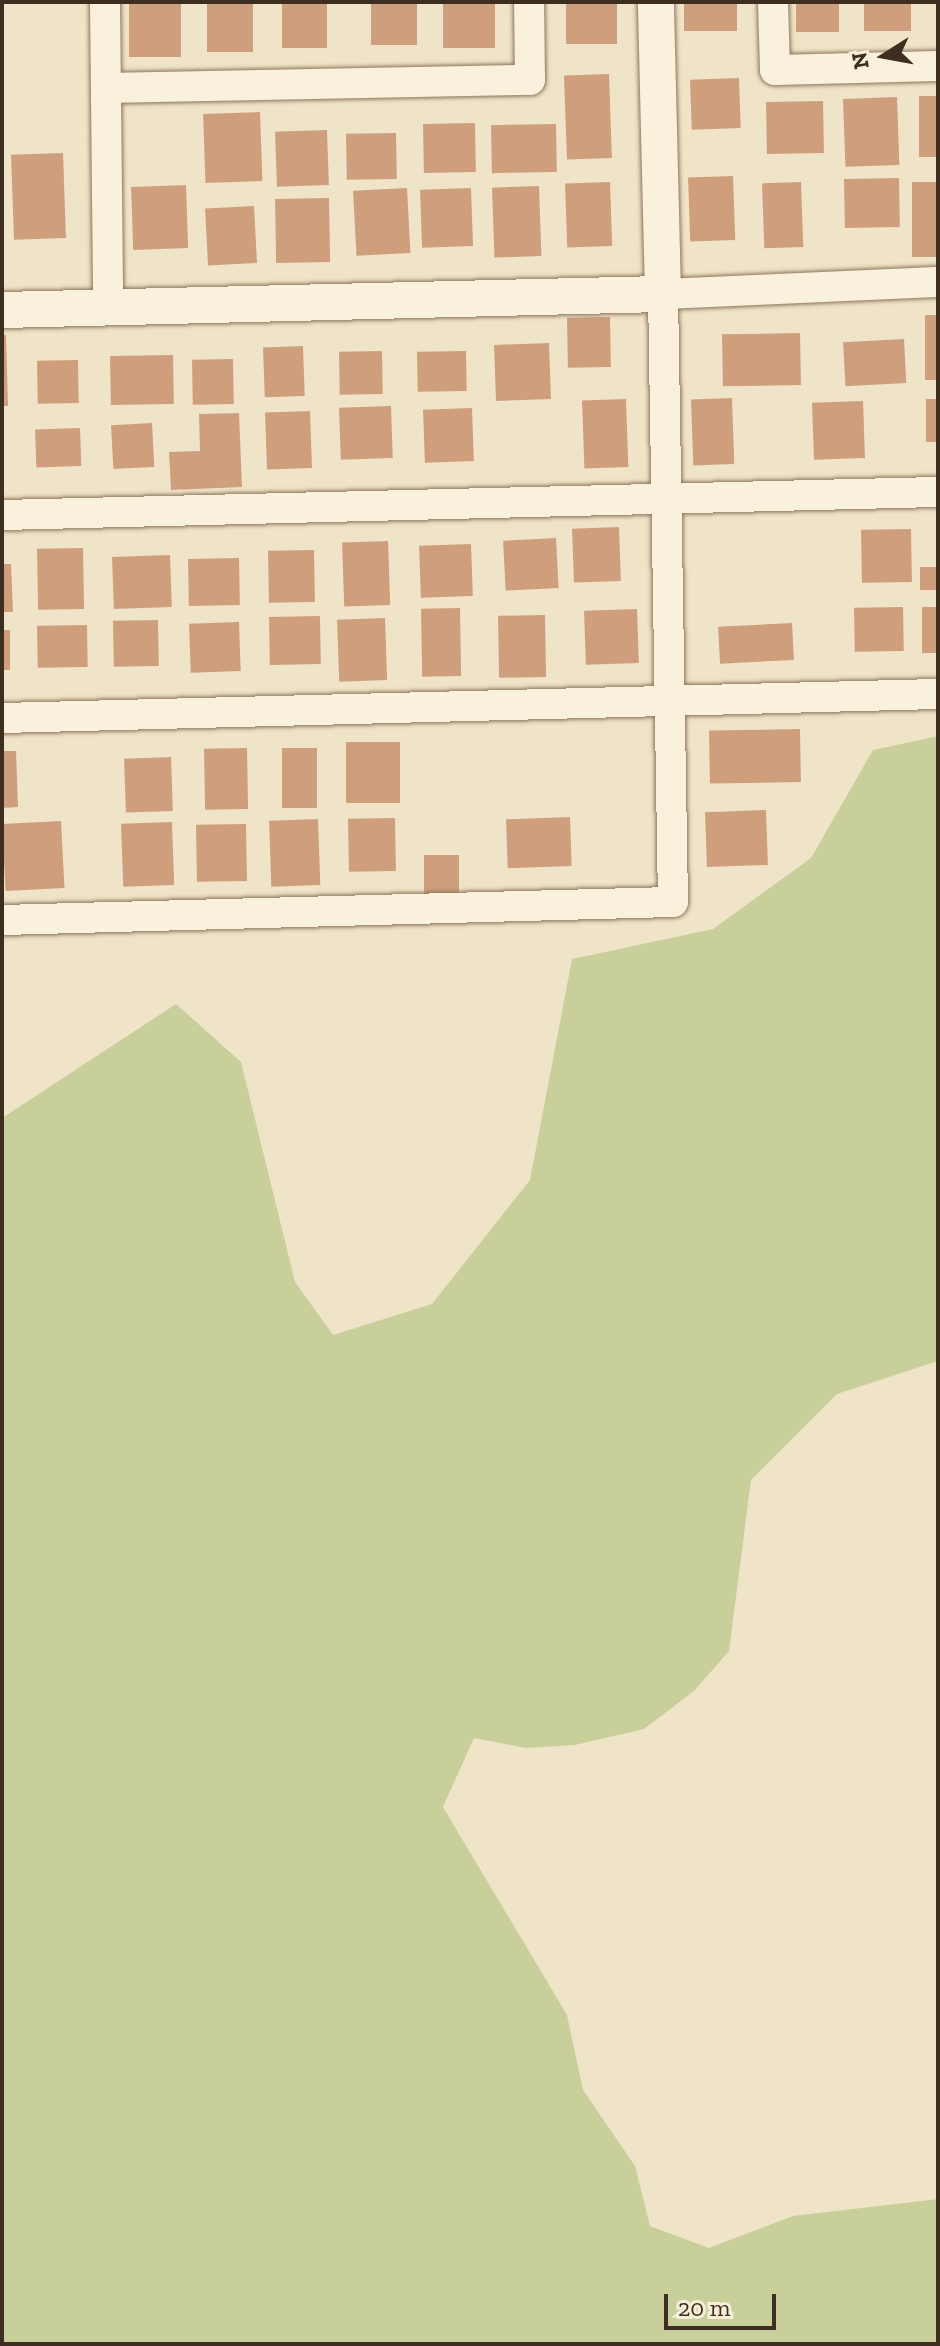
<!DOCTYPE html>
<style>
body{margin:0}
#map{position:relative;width:940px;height:2346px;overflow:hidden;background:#f0e4c8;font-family:"Zilla Slab",serif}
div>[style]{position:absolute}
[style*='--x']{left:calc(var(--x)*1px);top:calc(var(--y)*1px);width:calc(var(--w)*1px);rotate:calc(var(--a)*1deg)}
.green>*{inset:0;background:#c9cf9b}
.building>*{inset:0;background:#cf9f7d;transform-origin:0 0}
.roads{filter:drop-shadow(0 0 2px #8d765c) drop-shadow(0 0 2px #8d765c)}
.minor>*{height:30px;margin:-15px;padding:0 15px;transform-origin:15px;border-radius:15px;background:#faf1dc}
.tertiary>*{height:36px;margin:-18px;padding:0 18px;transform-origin:18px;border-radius:18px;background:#faf1dc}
span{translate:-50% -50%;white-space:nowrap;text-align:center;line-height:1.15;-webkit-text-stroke:8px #f7eed8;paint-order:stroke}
.frame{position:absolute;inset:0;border:4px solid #3d2e20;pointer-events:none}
.north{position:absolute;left:844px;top:16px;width:80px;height:80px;-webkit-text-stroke:6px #f7eed8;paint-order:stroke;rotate:259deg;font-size:22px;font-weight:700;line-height:32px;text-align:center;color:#3d2e20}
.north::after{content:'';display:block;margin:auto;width:28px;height:36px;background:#3d2e20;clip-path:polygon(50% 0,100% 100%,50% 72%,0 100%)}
.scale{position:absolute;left:664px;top:2294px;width:112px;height:36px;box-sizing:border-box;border:4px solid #3d2e20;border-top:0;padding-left:10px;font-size:24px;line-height:28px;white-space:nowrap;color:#3d2e20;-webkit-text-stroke:6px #f7eed8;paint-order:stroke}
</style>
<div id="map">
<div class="green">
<i style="clip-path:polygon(938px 736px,938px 1361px,837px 1394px,751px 1480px,729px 1651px,694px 1691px,644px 1729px,575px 1745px,526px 1748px,474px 1738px,443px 1807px,567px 2015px,583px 2090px,635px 2166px,650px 2226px,709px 2248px,793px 2216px,938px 2199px,938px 2344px,2px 2344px,2px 1118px,176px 1004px,241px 1062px,295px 1282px,333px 1335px,432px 1304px,530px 1180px,572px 959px,713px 929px,811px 858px,873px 750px)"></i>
</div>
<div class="building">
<i style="left:129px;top:2px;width:52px;height:55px"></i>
<i style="left:207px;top:2px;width:46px;height:50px"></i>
<i style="left:282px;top:2px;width:45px;height:46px"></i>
<i style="left:371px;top:2px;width:46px;height:43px"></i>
<i style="left:443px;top:2px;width:52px;height:46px"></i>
<i style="left:566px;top:2px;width:51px;height:42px"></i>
<i style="left:684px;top:2px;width:53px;height:29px"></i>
<i style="left:796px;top:2px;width:43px;height:30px"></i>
<i style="left:864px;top:2px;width:47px;height:29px"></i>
<i style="left:609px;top:74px;width:84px;height:45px;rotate:88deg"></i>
<i style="left:739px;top:78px;width:50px;height:49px;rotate:88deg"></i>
<i style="left:919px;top:96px;width:19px;height:61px"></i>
<i style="left:897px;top:97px;width:68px;height:54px;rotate:88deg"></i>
<i style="left:823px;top:101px;width:52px;height:57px;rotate:89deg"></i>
<i style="left:260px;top:112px;width:69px;height:57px;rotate:88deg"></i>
<i style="left:475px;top:123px;width:49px;height:52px;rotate:89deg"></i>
<i style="left:556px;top:124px;width:48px;height:65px;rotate:89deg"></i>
<i style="left:327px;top:130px;width:55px;height:52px;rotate:88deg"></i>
<i style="left:396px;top:133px;width:46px;height:50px;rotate:89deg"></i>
<i style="left:63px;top:153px;width:85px;height:52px;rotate:88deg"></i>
<i style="left:733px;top:176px;width:64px;height:45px;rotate:88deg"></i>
<i style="left:899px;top:178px;width:49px;height:55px;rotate:89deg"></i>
<i style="left:610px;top:182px;width:64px;height:45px;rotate:88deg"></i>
<i style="left:801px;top:182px;width:65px;height:39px;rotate:88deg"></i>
<i style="left:938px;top:182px;width:75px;height:26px;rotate:90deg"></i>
<i style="left:186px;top:185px;width:63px;height:55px;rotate:88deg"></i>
<i style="left:539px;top:186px;width:70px;height:47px;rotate:88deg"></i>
<i style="left:407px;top:188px;width:65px;height:54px;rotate:87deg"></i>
<i style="left:471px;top:188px;width:58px;height:51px;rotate:88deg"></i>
<i style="left:329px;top:198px;width:64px;height:54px;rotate:89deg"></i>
<i style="left:254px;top:206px;width:57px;height:49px;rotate:87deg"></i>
<i style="left:938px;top:315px;width:65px;height:13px;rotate:90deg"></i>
<i style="left:610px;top:317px;width:50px;height:43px;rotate:89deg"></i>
<i style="left:800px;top:333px;width:52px;height:78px;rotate:89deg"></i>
<i style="clip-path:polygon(2px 335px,6px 335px,8px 406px,2px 406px)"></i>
<i style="left:904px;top:339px;width:44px;height:61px;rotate:87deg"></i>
<i style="left:549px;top:343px;width:56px;height:55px;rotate:88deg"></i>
<i style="left:303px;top:346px;width:50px;height:40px;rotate:88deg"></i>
<i style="left:382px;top:351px;width:43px;height:43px;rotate:89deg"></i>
<i style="left:466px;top:351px;width:40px;height:49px;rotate:89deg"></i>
<i style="left:173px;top:355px;width:49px;height:63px;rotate:89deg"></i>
<i style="left:233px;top:359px;width:45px;height:41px;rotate:89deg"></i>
<i style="left:78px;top:360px;width:43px;height:41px;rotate:89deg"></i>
<i style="left:732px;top:398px;width:66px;height:41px;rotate:88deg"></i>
<i style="left:626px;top:399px;width:68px;height:44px;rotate:88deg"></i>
<i style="left:926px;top:399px;width:12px;height:43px"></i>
<i style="left:863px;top:401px;width:57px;height:51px;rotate:88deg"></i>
<i style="left:391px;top:406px;width:52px;height:52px;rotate:88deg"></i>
<i style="left:472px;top:408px;width:53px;height:49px;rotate:88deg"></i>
<i style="left:310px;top:411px;width:57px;height:45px;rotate:88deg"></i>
<i style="clip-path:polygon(239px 413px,242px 487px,171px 490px,169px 452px,200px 451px,199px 414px)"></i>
<i style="left:152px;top:423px;width:44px;height:41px;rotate:87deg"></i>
<i style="left:80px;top:428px;width:38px;height:45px;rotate:88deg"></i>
<i style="left:619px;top:527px;width:54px;height:47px;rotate:88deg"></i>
<i style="left:911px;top:529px;width:53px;height:50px;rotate:89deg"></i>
<i style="left:556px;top:538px;width:50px;height:53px;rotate:87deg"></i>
<i style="left:388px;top:541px;width:64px;height:46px;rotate:88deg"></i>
<i style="left:471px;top:544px;width:52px;height:52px;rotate:88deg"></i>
<i style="left:83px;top:548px;width:61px;height:46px;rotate:89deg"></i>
<i style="left:314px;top:550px;width:52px;height:46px;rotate:89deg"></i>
<i style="left:170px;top:555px;width:52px;height:58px;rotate:88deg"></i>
<i style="left:239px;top:558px;width:47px;height:51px;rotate:89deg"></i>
<i style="clip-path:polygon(2px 564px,11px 564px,13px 612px,2px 612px)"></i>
<i style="left:920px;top:567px;width:18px;height:23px"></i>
<i style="left:903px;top:607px;width:44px;height:49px;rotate:89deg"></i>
<i style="left:922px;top:607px;width:16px;height:46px"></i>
<i style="left:460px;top:608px;width:68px;height:39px;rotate:89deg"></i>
<i style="left:637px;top:609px;width:54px;height:53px;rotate:88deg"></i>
<i style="left:545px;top:615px;width:62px;height:47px;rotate:89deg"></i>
<i style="left:320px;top:616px;width:48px;height:51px;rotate:89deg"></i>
<i style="left:385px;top:618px;width:62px;height:48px;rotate:88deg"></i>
<i style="left:158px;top:620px;width:46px;height:45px;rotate:89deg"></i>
<i style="left:239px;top:622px;width:49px;height:50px;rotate:88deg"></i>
<i style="left:792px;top:623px;width:37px;height:74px;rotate:87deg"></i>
<i style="left:87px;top:625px;width:42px;height:50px;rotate:89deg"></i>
<i style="left:2px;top:630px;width:8px;height:40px"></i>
<i style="left:800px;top:729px;width:53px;height:91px;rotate:89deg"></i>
<i style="left:346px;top:742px;width:54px;height:61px"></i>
<i style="left:247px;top:748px;width:61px;height:43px;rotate:89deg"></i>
<i style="left:282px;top:748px;width:35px;height:60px"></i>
<i style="clip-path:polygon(2px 751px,16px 751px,18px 807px,2px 808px)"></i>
<i style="left:171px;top:757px;width:54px;height:47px;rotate:88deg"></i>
<i style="left:766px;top:810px;width:55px;height:61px;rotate:88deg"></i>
<i style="left:570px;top:817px;width:49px;height:64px;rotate:88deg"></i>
<i style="left:395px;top:818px;width:53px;height:47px;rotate:89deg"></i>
<i style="left:318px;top:819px;width:66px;height:49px;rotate:88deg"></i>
<i style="left:61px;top:821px;width:67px;height:59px;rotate:87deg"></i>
<i style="left:172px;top:822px;width:63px;height:51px;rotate:88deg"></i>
<i style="left:246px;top:824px;width:57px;height:50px;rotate:89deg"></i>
<i style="left:424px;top:855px;width:35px;height:39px"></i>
</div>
<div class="roads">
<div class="minor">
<i style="--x:105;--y:2;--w:305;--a:89.4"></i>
<i style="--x:773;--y:2;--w:68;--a:88.3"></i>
<i style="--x:775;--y:70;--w:163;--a:-1.4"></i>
<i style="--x:107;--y:88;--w:423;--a:-1.1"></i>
<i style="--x:530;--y:80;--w:78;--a:-90.7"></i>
<i style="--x:2;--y:515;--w:936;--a:-1.41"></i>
<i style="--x:2;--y:718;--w:936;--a:-1.47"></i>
<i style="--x:2;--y:920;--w:671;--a:-1.54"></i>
<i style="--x:673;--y:902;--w:608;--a:-90.94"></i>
<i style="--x:663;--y:294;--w:275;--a:-2.5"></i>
</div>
<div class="tertiary">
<i style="--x:2;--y:310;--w:661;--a:-1.39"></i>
<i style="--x:663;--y:294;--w:292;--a:-91.4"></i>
</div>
</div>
<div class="frame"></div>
<div class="north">N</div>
<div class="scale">20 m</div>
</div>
